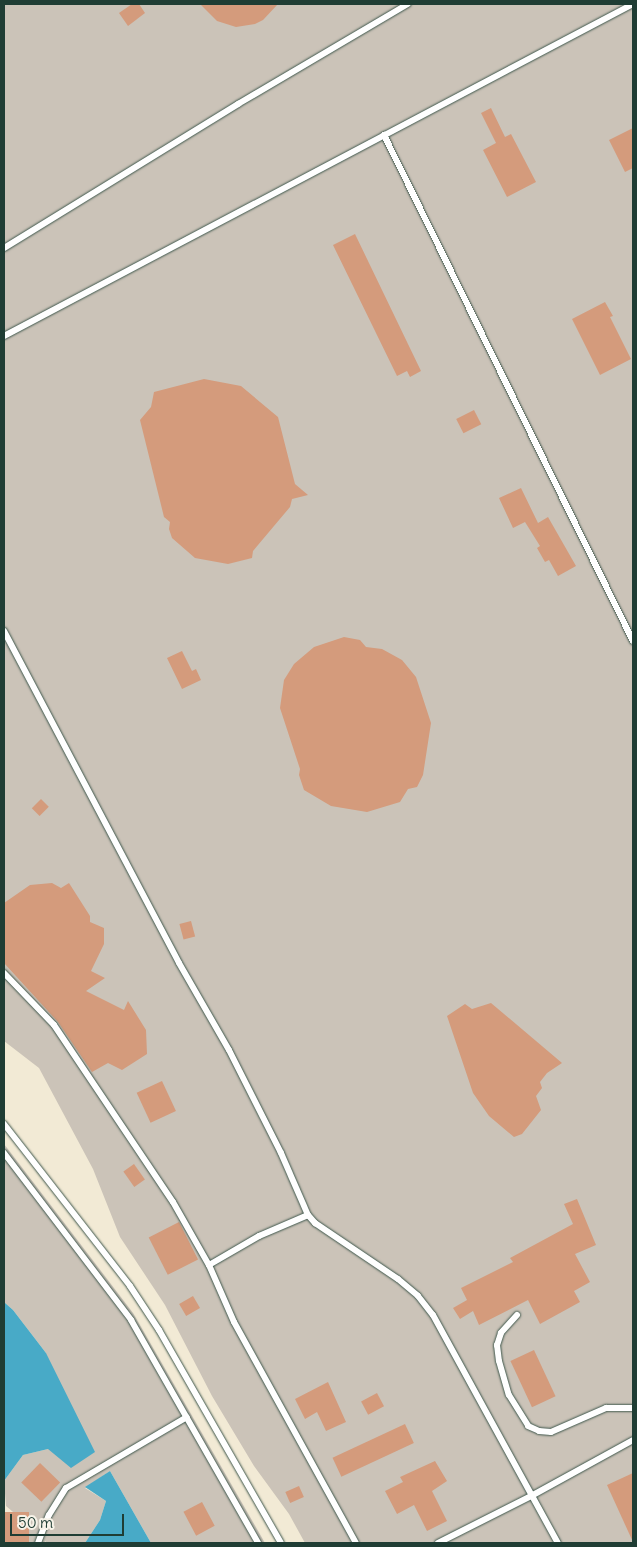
<!DOCTYPE html>
<style>
body{margin:0}
#map{position:relative;width:637px;height:1547px;overflow:hidden;background:#f2ead5;font-family:Delius,sans-serif}
div>[style]{position:absolute}
[style*='--x']{left:calc(var(--x)*1px);top:calc(var(--y)*1px);width:calc(var(--w)*1px);rotate:calc(var(--a)*1deg)}
.industrial>*{inset:0;background:#cbc3b8}
.water>*{inset:0;background:#48aac7}
.building>*{inset:0;background:#d49b7c;transform-origin:0 0}
.roads{filter:drop-shadow(0 0 1px #3f574c) drop-shadow(0 0 1px #3f574c)}
.service>*{height:6px;margin:-3px;padding:0 3px;transform-origin:3px;border-radius:3px;background:#fff}
span{translate:-50% -50%;white-space:nowrap;text-align:center;line-height:1.15;-webkit-text-stroke:4.5px #f7f3e8;paint-order:stroke}
.frame{position:absolute;inset:0;border:5px solid #1f3d34;pointer-events:none}
.scale{position:absolute;left:10px;top:1514px;width:114px;height:22px;box-sizing:border-box;border:2px solid #1f3d34;border-top:0;padding-left:6px;font-size:15px;line-height:18px;white-space:nowrap;color:#1f3d34;-webkit-text-stroke:4px #f7f3e8;paint-order:stroke}
</style>
<div id="map">
<div class="industrial">
<i style="clip-path:polygon(4px 4px,633px 4px,633px 1543px,305px 1543px,289px 1514px,254px 1466px,212px 1396px,165px 1305px,120px 1237px,93px 1169px,39px 1068px,4px 1041px)"></i>
<i style="clip-path:polygon(4px 1144px,133px 1313px,265px 1543px,151px 1543px,110px 1471px,85px 1488px,106px 1501px,100px 1520px,85px 1543px,47px 1543px,45px 1541px,45px 1543px,21px 1543px,26px 1523px,6px 1506px,4px 1481px,23px 1455px,48px 1449px,46px 1353px,13px 1310px,4px 1302px)"></i>
</div>
<div class="water">
<i style="clip-path:polygon(4px 1302px,13px 1310px,46px 1353px,95px 1452px,71px 1468px,48px 1449px,23px 1455px,4px 1481px)"></i>
<i style="clip-path:polygon(110px 1471px,151px 1543px,85px 1543px,100px 1520px,106px 1501px,85px 1487px)"></i>
</div>
<div class="building">
<i style="clip-path:polygon(132px 4px,139px 4px,145px 13px,128px 26px,119px 13px)"></i>
<i style="clip-path:polygon(200px 4px,278px 4px,263px 20px,255px 24px,236px 27px,217px 21px)"></i>
<i style="clip-path:polygon(491px 108px,505px 137px,511px 134px,536px 182px,507px 197px,483px 150px,496px 143px,481px 113px)"></i>
<i style="clip-path:polygon(633px 128px,633px 168px,625px 172px,609px 140px)"></i>
<i style="clip-path:polygon(355px 234px,421px 371px,410px 377px,407px 371px,397px 376px,333px 245px)"></i>
<i style="clip-path:polygon(605px 302px,613px 316px,610px 317px,631px 359px,600px 375px,572px 319px)"></i>
<i style="clip-path:polygon(204px 379px,241px 386px,278px 417px,295px 484px,308px 495px,292px 499px,290px 507px,253px 551px,252px 558px,228px 564px,195px 558px,172px 538px,169px 529px,170px 522px,164px 517px,140px 420px,151px 407px,154px 392px)"></i>
<i style="left:474px;top:410px;width:16px;height:20px;rotate:63deg"></i>
<i style="clip-path:polygon(521px 488px,538px 523px,548px 517px,576px 566px,558px 576px,549px 560px,545px 562px,537px 548px,540px 546px,525px 522px,513px 528px,499px 498px)"></i>
<i style="clip-path:polygon(344px 637px,360px 640px,366px 647px,382px 649px,402px 660px,416px 677px,431px 723px,423px 775px,417px 787px,408px 789px,400px 802px,367px 812px,331px 806px,304px 790px,299px 775px,300px 769px,280px 708px,284px 680px,294px 664px,314px 647px)"></i>
<i style="clip-path:polygon(182px 651px,192px 671px,196px 669px,201px 680px,182px 689px,167px 658px)"></i>
<i style="left:41px;top:799px;width:11px;height:13px;rotate:45deg"></i>
<i style="clip-path:polygon(52px 883px,61px 888px,69px 883px,90px 916px,90px 922px,104px 928px,104px 944px,91px 971px,105px 978px,86px 991px,124px 1010px,128px 1001px,146px 1030px,147px 1054px,122px 1070px,108px 1063px,92px 1072px,58px 1022px,4px 963px,4px 903px,30px 885px)"></i>
<i style="left:191px;top:921px;width:16px;height:12px;rotate:75deg"></i>
<i style="clip-path:polygon(491px 1003px,562px 1063px,547px 1073px,540px 1082px,542px 1088px,536px 1096px,541px 1110px,522px 1134px,514px 1137px,489px 1116px,473px 1093px,447px 1016px,465px 1004px,472px 1009px)"></i>
<i style="left:162px;top:1081px;width:33px;height:28px;rotate:65deg"></i>
<i style="left:134px;top:1164px;width:19px;height:13px;rotate:55deg"></i>
<i style="clip-path:polygon(577px 1199px,596px 1245px,575px 1254px,590px 1282px,574px 1291px,580px 1302px,540px 1324px,528px 1300px,479px 1325px,473px 1311px,460px 1319px,453px 1308px,467px 1300px,461px 1288px,513px 1262px,510px 1258px,573px 1224px,564px 1204px)"></i>
<i style="left:179px;top:1222px;width:42px;height:34px;rotate:63deg"></i>
<i style="left:193px;top:1296px;width:14px;height:16px;rotate:60deg"></i>
<i style="left:534px;top:1350px;width:51px;height:26px;rotate:65deg"></i>
<i style="clip-path:polygon(328px 1382px,346px 1422px,326px 1431px,317px 1412px,305px 1419px,295px 1399px)"></i>
<i style="left:377px;top:1393px;width:15px;height:18px;rotate:62deg"></i>
<i style="left:405px;top:1424px;width:21px;height:80px;rotate:65deg"></i>
<i style="clip-path:polygon(435px 1461px,447px 1481px,432px 1491px,447px 1521px,427px 1531px,414px 1505px,397px 1514px,385px 1491px,403px 1482px,400px 1477px)"></i>
<i style="left:40px;top:1463px;width:28px;height:27px;rotate:44deg"></i>
<i style="clip-path:polygon(633px 1473px,633px 1542px,607px 1485px)"></i>
<i style="left:299px;top:1486px;width:12px;height:15px;rotate:66deg"></i>
<i style="left:202px;top:1502px;width:27px;height:21px;rotate:62deg"></i>
<i style="left:4px;top:1512px;width:25px;height:31px"></i>
</div>
<div class="roads">
<div class="service">
<i style="--x:384;--y:135;--w:564;--a:63.8"></i>
<i style="--x:4;--y:248;--w:275;--a:-31.6"></i>
<i style="--x:238;--y:104;--w:197;--a:-30.5"></i>
<i style="--x:4;--y:336;--w:711;--a:-27.83"></i>
<i style="--x:4;--y:631;--w:375;--a:62.2"></i>
<i style="--x:179;--y:963;--w:100;--a:60.1"></i>
<i style="--x:229;--y:1050;--w:115;--a:63.2"></i>
<i style="--x:281;--y:1153;--w:68;--a:66.5"></i>
<i style="--x:4;--y:973;--w:72;--a:46.1"></i>
<i style="--x:54;--y:1025;--w:213;--a:56.1"></i>
<i style="--x:173;--y:1202;--w:73;--a:60.3"></i>
<i style="--x:209;--y:1265;--w:62;--a:66.3"></i>
<i style="--x:234;--y:1322;--w:252;--a:61.1"></i>
<i style="--x:4;--y:1124;--w:205;--a:52.1"></i>
<i style="--x:130;--y:1286;--w:53;--a:56.6"></i>
<i style="--x:159;--y:1330;--w:245;--a:60.2"></i>
<i style="--x:4;--y:1153;--w:210;--a:52.7"></i>
<i style="--x:131;--y:1320;--w:257;--a:60.3"></i>
<i style="--x:209;--y:1265;--w:58;--a:-30.1"></i>
<i style="--x:259;--y:1236;--w:53;--a:-23.2"></i>
<i style="--x:308;--y:1215;--w:11;--a:49"></i>
<i style="--x:315;--y:1223;--w:100;--a:34"></i>
<i style="--x:398;--y:1279;--w:26;--a:40"></i>
<i style="--x:418;--y:1296;--w:24;--a:52"></i>
<i style="--x:433;--y:1315;--w:260;--a:61.3"></i>
<i style="--x:517;--y:1315;--w:24;--a:132"></i>
<i style="--x:501;--y:1333;--w:13;--a:108"></i>
<i style="--x:497;--y:1345;--w:16;--a:83"></i>
<i style="--x:499;--y:1361;--w:35;--a:74"></i>
<i style="--x:509;--y:1395;--w:36;--a:58"></i>
<i style="--x:528;--y:1426;--w:12;--a:24"></i>
<i style="--x:539;--y:1431;--w:12;--a:5"></i>
<i style="--x:551;--y:1432;--w:60;--a:-23.6"></i>
<i style="--x:606;--y:1408;--w:27;--a:0"></i>
<i style="--x:38;--y:1543;--w:30;--a:-69"></i>
<i style="--x:49;--y:1515;--w:32;--a:-58"></i>
<i style="--x:66;--y:1488;--w:140;--a:-30.4"></i>
<i style="--x:438;--y:1543;--w:106;--a:-26.8"></i>
<i style="--x:533;--y:1495;--w:114;--a:-28.8"></i>
</div>
</div>
<div class="frame"></div>
<div class="scale">50 m</div>
</div>
